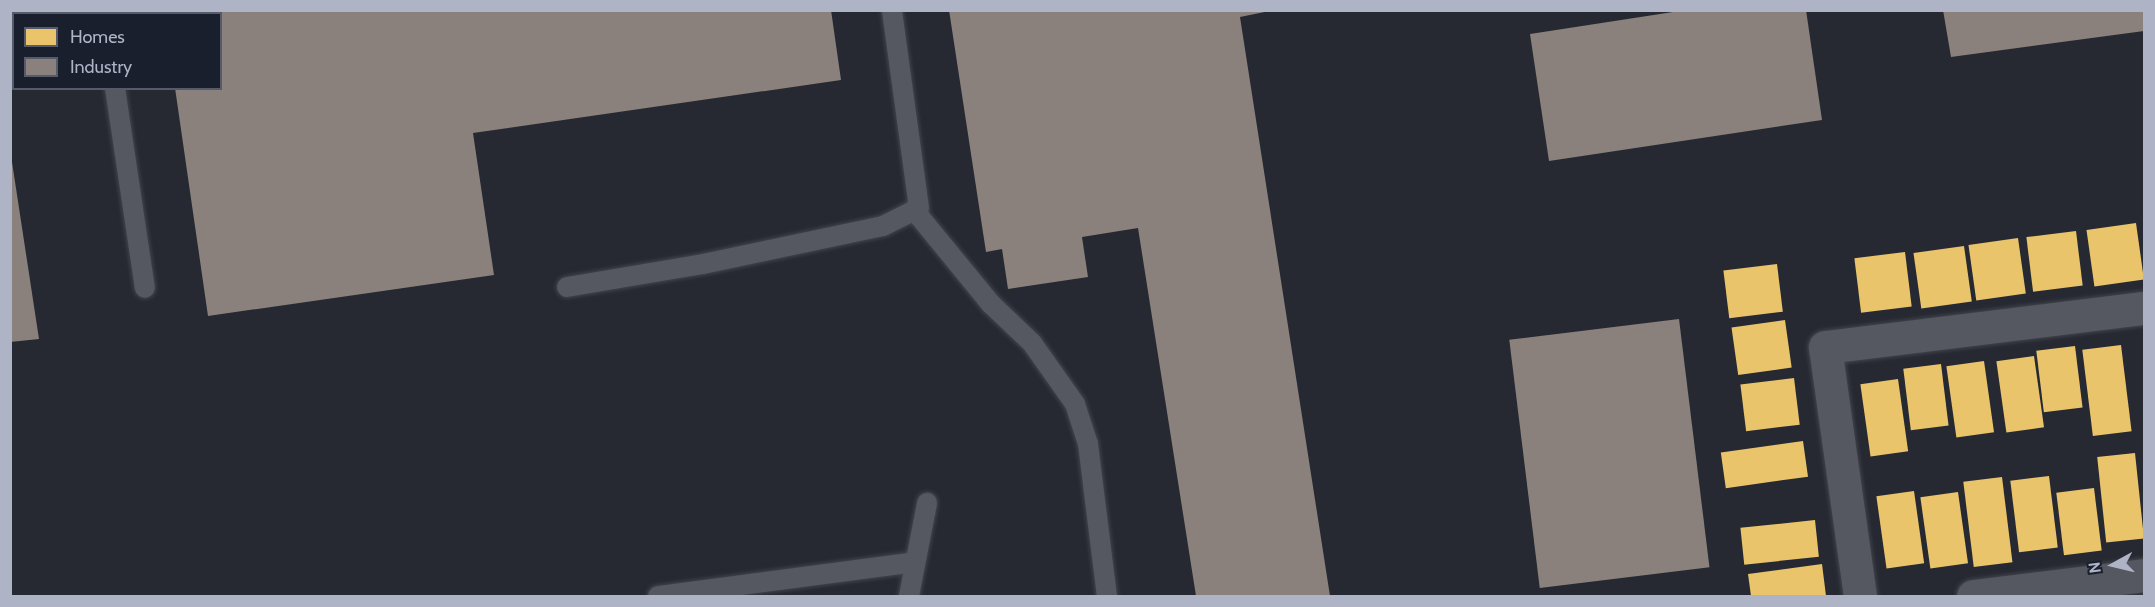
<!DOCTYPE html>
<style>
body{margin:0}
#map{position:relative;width:2155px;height:607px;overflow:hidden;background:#262932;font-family:Cabin,sans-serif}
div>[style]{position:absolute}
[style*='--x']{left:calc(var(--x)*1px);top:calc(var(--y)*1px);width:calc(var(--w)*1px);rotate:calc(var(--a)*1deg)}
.homes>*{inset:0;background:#e9c46a;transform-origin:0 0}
.industry>*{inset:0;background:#8a817c;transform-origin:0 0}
.roads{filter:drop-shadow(0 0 2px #42444b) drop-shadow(0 0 2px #42444b)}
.service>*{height:20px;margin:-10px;padding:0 10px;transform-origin:10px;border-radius:10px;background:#555860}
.minor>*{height:33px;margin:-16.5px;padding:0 16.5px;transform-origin:16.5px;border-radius:16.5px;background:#555860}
span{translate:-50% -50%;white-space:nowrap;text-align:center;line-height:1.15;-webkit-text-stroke:6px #191f2d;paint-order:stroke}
.frame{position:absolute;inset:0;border:12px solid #aeb4c5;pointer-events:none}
.legend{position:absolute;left:12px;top:12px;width:210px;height:78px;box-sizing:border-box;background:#191f2d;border:2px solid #555b6a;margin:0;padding:8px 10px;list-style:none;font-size:18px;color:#aeb4c5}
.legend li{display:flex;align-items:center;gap:12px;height:30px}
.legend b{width:30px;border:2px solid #555b6a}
.north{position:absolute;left:2083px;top:535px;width:60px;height:60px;-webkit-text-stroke:4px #191f2d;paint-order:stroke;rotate:262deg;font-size:16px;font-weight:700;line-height:24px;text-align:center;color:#aeb4c5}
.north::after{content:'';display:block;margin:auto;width:21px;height:27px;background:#aeb4c5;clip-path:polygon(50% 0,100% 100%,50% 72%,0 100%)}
</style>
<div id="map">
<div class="homes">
<i style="left:2136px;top:223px;width:57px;height:50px;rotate:82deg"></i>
<i style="left:2076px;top:231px;width:55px;height:50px;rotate:83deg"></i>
<i style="left:2018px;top:238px;width:56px;height:50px;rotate:82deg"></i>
<i style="left:1964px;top:246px;width:56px;height:51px;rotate:82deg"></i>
<i style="left:1905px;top:252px;width:55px;height:51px;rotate:83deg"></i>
<i style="left:1777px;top:264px;width:48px;height:54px;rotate:83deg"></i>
<i style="left:1785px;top:320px;width:48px;height:54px;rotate:82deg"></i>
<i style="left:2121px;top:345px;width:87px;height:39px;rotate:83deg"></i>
<i style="left:2075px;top:346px;width:62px;height:39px;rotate:83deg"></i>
<i style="left:2034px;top:356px;width:72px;height:38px;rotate:82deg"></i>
<i style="left:1984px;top:361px;width:72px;height:38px;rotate:82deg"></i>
<i style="left:1941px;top:364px;width:62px;height:38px;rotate:83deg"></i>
<i style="left:1794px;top:378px;width:47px;height:54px;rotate:83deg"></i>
<i style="left:1898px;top:379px;width:73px;height:38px;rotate:82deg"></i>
<i style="left:1803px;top:441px;width:36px;height:83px;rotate:82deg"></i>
<i style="left:2135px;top:453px;width:86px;height:38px;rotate:84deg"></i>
<i style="left:2049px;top:476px;width:72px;height:39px;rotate:83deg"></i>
<i style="left:2002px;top:477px;width:86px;height:39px;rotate:83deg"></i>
<i style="left:2094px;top:488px;width:63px;height:38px;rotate:83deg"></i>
<i style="left:1914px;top:491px;width:73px;height:38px;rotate:82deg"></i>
<i style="left:1958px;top:492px;width:72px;height:38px;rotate:82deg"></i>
<i style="left:1815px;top:520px;width:37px;height:75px;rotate:84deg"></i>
<i style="clip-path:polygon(1822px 564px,1826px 596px,1751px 596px,1748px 574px)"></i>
</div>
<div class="industry">
<i style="clip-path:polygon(164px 10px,831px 10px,841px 80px,473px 133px,494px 275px,208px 316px,175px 88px,220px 88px,220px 14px)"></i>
<i style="clip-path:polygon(949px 10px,1275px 10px,1240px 17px,1330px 596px,1196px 596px,1138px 228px,1082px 237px,1088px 277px,1008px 289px,1002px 249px,986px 252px)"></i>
<i style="clip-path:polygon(1686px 10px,1806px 10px,1822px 120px,1549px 161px,1530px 34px)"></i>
<i style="clip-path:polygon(1943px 10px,2144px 10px,2144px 31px,1951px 57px)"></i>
<i style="clip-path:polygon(10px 149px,39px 339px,10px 342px)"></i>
<i style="left:1679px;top:319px;width:250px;height:171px;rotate:83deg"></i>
</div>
<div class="roads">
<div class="service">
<i style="--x:104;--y:10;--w:4;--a:90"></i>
<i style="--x:115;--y:88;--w:202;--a:81.5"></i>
<i style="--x:914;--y:210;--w:122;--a:50.7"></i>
<i style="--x:991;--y:304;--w:57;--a:43.6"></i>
<i style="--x:1032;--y:343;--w:75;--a:54.8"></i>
<i style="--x:1075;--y:404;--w:42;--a:72"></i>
<i style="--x:1088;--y:444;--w:153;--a:82.9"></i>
<i style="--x:567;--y:287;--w:138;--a:-9.6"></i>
<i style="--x:703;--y:264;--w:184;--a:-11.9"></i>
<i style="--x:883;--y:226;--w:40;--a:-26.6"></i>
<i style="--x:919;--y:208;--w:200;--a:-97.8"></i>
<i style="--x:658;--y:596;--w:259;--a:-7.5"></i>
<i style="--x:909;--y:596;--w:95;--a:-79"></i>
</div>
<div class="minor">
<i style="--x:1860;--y:596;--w:251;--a:-98"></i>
<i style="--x:1825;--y:347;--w:321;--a:-7"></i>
<i style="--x:1973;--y:596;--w:172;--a:-7"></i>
</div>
</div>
<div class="frame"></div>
<ul class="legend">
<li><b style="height:16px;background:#e9c46a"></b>Homes</li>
<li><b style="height:16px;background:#8a817c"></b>Industry</li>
</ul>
<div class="north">N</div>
</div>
